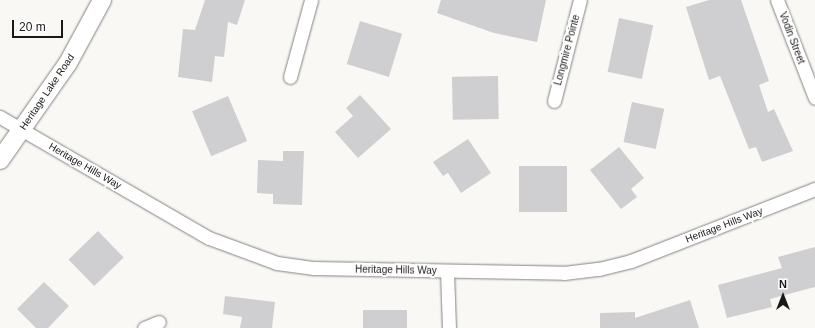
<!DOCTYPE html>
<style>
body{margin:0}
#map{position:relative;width:815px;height:328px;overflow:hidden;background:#f9f8f5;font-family:Helvetica,sans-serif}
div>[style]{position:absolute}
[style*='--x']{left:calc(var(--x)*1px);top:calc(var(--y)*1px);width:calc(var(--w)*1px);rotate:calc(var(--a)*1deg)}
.building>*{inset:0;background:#cfcfd2;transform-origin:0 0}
.roads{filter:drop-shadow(0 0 1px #848280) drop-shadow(0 0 1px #848280)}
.minor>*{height:13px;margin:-6.5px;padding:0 6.5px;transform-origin:6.5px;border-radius:6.5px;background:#fff}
.secondary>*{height:18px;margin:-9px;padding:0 9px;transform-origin:9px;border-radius:9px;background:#fff}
span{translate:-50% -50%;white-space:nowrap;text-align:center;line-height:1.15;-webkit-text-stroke:4px #fff;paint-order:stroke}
.street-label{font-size:10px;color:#191918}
.north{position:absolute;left:763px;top:276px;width:40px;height:40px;-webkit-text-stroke:3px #fff;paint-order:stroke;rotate:0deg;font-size:11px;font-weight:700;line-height:16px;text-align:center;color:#191918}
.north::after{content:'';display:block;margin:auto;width:14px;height:18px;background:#191918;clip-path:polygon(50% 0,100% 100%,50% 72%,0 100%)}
.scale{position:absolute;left:12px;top:20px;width:51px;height:18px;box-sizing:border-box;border:2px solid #191918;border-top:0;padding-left:5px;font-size:12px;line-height:14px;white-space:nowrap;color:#191918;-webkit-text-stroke:3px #fff;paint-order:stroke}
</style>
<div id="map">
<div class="building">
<i style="clip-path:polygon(205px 0,245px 0,237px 25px,228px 22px,224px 57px,215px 56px,212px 82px,178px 77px,183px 29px,195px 30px)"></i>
<i style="clip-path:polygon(441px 0,546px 0,537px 42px,494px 33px,437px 13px)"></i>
<i style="clip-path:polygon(709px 0,741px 0,769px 81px,759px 85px,768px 112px,774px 109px,793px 151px,762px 162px,756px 147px,749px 149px,720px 76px,709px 80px,686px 7px)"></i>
<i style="left:619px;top:18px;width:35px;height:55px;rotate:12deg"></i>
<i style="left:360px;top:21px;width:44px;height:45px;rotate:17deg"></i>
<i style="left:498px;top:76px;width:43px;height:46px;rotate:89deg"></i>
<i style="clip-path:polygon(360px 95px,391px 129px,358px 158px,335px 132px,353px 116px,346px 108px)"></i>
<i style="left:228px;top:96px;width:49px;height:39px;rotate:67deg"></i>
<i style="left:632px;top:102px;width:33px;height:41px;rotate:12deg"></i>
<i style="clip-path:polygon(468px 139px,491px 173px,461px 193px,448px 173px,443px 176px,433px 162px)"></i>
<i style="clip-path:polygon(619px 147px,644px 178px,631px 189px,637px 197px,621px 209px,590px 170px)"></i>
<i style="clip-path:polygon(283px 151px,304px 151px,302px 205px,273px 204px,273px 194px,257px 193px,258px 160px,283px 161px)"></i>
<i style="left:519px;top:166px;width:48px;height:46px"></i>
<i style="left:98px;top:231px;width:37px;height:41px;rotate:46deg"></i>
<i style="clip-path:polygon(815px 247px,815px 287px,770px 299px,772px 307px,727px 318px,718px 285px,782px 268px,778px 257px)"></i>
<i style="clip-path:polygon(44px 282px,69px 306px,48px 328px,36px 328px,17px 309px)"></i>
<i style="clip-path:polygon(225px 296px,275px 302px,272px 328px,240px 328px,242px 317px,223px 314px)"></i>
<i style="clip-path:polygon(690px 300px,699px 328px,600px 328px,600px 313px,635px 312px,635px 318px)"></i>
<i style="left:407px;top:310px;width:18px;height:44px;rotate:90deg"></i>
</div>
<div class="roads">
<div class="minor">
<i style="--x:777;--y:0;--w:105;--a:68.8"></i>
<i style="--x:290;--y:77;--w:80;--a:-74.7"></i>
<i style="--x:554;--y:101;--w:104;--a:-75.6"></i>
<i style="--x:0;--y:117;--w:241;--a:30.1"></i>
<i style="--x:209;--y:238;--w:72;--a:20.2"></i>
<i style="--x:277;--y:263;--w:37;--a:8"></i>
<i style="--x:314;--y:268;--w:250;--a:1.1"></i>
<i style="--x:564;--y:273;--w:35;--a:-7"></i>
<i style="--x:599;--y:269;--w:33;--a:-14"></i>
<i style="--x:631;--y:261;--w:198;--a:-21.4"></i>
<i style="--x:447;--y:271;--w:57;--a:88"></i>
<i style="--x:144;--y:328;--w:16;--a:-22"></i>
</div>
<div class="secondary">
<i style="--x:0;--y:160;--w:118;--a:-55"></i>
<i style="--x:68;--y:63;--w:72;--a:-61.6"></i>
</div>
</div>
<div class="street-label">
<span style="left:792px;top:38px;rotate:69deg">Vodin Street</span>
<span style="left:567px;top:50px;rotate:-75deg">Longmire Pointe</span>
<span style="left:47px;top:92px;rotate:-56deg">Heritage Lake Road</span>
<span style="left:85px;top:166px;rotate:30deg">Heritage Hills Way</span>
<span style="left:724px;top:225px;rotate:-21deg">Heritage Hills Way</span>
<span style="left:396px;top:270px;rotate:1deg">Heritage Hills Way</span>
</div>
<div class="north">N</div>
<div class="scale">20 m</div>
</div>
